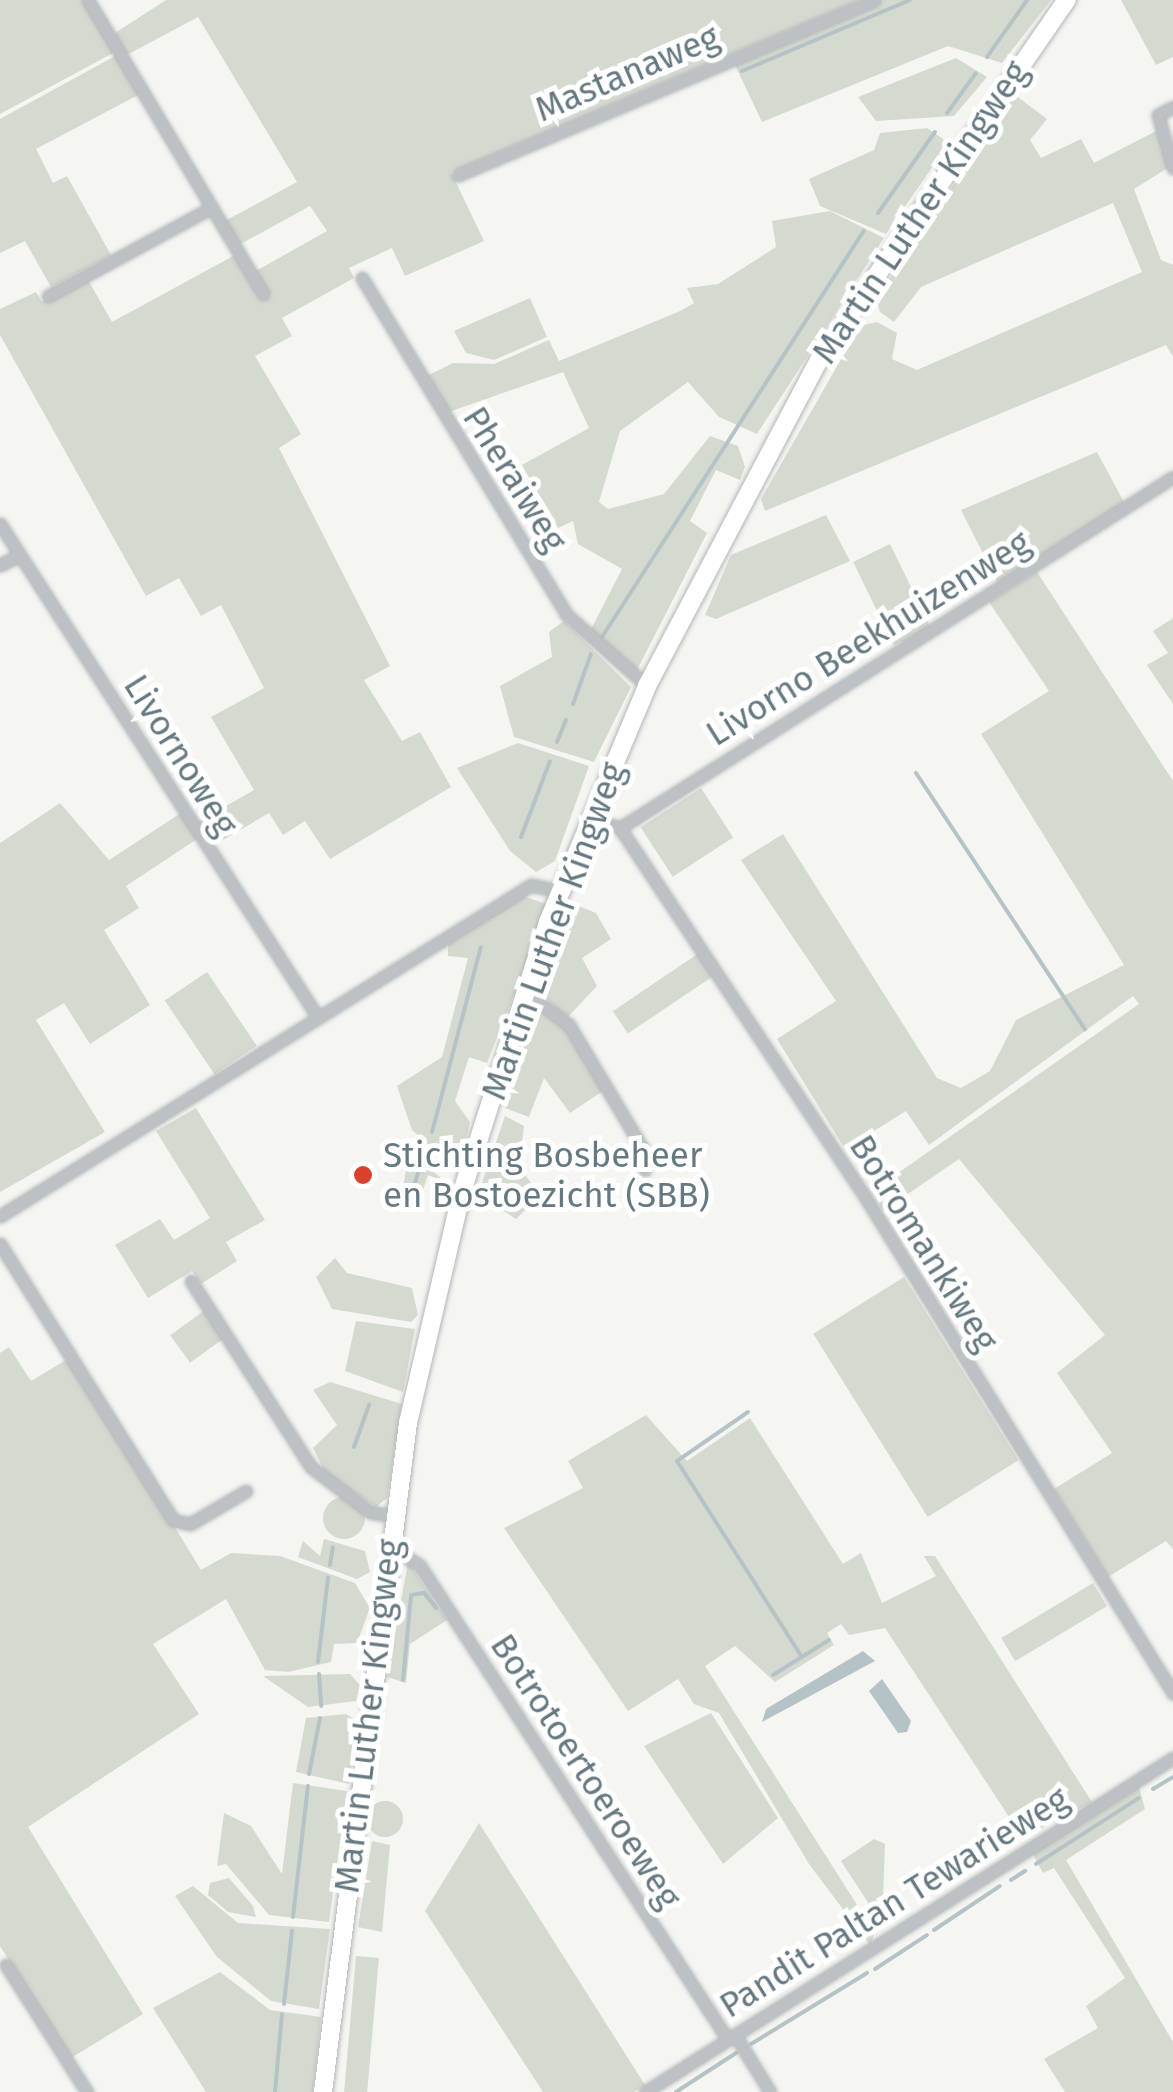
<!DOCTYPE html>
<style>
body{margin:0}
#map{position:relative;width:1173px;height:2092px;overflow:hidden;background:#f5f5f2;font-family:"Fira Sans",sans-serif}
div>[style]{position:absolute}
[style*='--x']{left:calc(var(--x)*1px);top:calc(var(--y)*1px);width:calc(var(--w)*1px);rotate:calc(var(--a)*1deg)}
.green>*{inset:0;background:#d5dad1;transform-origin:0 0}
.round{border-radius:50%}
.water>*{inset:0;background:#b5c3c6}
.stream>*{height:4px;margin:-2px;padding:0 2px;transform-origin:2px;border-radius:2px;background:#b5c3c6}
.roads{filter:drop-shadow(0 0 2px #b0b6b8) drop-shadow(0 0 2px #b0b6b8)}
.street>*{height:11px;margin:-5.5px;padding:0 5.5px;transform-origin:5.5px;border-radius:5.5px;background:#bcc2c4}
.primary>*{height:18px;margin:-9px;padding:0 9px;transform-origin:9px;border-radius:9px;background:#fff}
.dots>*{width:28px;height:28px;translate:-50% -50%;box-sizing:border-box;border:5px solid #fff;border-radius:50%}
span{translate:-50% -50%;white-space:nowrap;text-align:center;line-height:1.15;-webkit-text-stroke:10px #fff;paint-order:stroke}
.street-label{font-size:35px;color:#667981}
.poi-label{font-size:35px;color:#667981}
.left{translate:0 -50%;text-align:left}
</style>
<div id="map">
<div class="green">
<i style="clip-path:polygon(0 0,84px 0,115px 52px,0 114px)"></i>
<i style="clip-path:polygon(166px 0,859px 0,451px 172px,484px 241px,405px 276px,392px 248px,349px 268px,354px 278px,282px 318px,292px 336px,255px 356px,301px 434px,279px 448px,390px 666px,364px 680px,402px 741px,420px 732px,451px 787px,330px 859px,305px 821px,283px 835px,269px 813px,213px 846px,198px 822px,254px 790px,211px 717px,264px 688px,221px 605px,201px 616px,179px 578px,146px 596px,0 335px,0 309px,36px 292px,42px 302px,87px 278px,112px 322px,235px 255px,254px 272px,327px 231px,310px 206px,237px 246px,223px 222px,297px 182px,198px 17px,125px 56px,112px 35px)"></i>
<i style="clip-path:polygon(880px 0,1051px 0,1002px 63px,948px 46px,762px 122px,733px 61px)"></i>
<i style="clip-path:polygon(1121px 0,1173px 0,1173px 57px,1156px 65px)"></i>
<i style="clip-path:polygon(117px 55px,140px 94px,36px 149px,53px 183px,67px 176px,111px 255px,51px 287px,25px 241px,0 253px,0 119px)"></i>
<i style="clip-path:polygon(956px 58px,987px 77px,954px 116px,876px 121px,858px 97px)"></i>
<i style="clip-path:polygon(1015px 95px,1047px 119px,1030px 140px,1041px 158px,1081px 139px,1094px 163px,1160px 129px,1171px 166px,1134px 189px,1161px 260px,1173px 265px,1173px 357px,1166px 345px,765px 511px,761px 499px,860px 326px,877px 322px,897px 333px,892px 359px,917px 370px,1142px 272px,1113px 203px,921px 287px,894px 322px,880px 312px,876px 298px)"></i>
<i style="clip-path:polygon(927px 128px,949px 143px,886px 234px,820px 206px,809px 179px,874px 150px,880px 133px)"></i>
<i style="clip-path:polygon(830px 211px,884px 238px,757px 434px,719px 417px,688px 382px,620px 431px,599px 502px,608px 509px,664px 494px,710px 436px,738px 446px,745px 467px,740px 480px,716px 470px,690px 521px,707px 533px,635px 674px,588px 635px,622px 569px,578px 544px,573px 521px,558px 528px,522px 465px,589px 428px,563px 372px,446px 413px,423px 378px,453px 363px,494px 364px,549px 340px,559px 361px,678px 312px,694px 303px,687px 288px,718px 284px,776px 247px,772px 221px)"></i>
<i style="clip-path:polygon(530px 298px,547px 337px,494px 360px,466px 353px,454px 331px)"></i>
<i style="clip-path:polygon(1097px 452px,1125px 504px,998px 583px,961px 510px)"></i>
<i style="clip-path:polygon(826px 515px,850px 561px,716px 619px,705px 615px,731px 555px)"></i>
<i style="left:890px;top:544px;width:93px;height:41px;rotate:64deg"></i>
<i style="clip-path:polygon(1037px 572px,1173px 781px,1173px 1549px,1166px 1541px,1108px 1577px,1054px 1489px,1112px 1453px,1057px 1373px,1105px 1335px,959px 1159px,883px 1211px,871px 1192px,1139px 1004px,1133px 996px,929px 1145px,906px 1111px,845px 1149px,777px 1039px,836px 1001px,741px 860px,783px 834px,937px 1078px,961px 1088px,990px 1071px,1016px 1020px,1124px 965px,981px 734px,1049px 691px,989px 602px)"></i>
<i style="clip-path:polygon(1173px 618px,1173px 704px,1147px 665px,1168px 653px,1153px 631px)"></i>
<i style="clip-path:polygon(564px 621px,631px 687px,594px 762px,514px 737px,500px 686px,552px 657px,549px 632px)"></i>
<i style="clip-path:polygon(518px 743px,589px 766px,555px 861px,536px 872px,510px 851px,457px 768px)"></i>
<i style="left:701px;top:788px;width:59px;height:72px;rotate:57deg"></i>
<i style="clip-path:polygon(60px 803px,109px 860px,181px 813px,197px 839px,126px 886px,139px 908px,104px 930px,150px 1005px,90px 1044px,64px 1003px,36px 1020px,105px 1132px,0 1192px,0 843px)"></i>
<i style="clip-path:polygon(523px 896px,549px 905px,487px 1063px,469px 1057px,455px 1101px,470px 1122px,465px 1147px,449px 1163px,412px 1130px,397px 1086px,442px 1057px,468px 958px,448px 956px,448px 944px)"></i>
<i style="clip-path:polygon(574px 904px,596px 913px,611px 939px,582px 958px,597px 986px,567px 1018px,541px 993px)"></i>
<i style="left:699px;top:953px;width:27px;height:104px;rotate:56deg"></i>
<i style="left:207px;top:972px;width:89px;height:51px;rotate:56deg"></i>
<i style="clip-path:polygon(537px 1005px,560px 1018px,603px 1091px,570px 1113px,544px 1078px,529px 1117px,505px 1108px)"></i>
<i style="clip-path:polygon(196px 1108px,265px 1220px,226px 1242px,237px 1261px,201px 1284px,192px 1271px,148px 1298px,115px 1245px,160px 1219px,174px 1240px,210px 1218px,156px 1131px)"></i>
<i style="clip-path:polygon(505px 1116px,524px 1126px,519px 1166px,540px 1196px,516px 1219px,478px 1194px)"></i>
<i style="clip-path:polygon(410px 1150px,444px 1181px,428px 1175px,416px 1211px,400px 1202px)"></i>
<i style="clip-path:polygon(335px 1258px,347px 1273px,412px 1288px,418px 1315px,411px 1322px,332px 1309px,316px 1277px)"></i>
<i style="left:904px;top:1277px;width:216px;height:107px;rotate:58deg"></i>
<i style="left:205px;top:1310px;width:34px;height:43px;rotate:54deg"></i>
<i style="clip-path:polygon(356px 1321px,415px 1329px,403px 1392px,345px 1371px)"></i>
<i style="clip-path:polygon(9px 1347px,31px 1381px,71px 1357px,201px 1570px,231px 1553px,280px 1556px,355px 1583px,370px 1608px,357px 1643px,334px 1644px,331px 1662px,288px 1672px,265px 1670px,226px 1599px,153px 1644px,199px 1714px,28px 1827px,143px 2014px,71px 2058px,0 1946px,0 1353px)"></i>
<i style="clip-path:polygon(330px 1382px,402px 1404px,387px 1498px,376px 1507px,326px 1474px,313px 1448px,337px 1425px,313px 1390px)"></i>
<i style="clip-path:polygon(646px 1415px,687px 1461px,750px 1418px,843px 1564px,861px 1553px,882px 1603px,936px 1576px,924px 1556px,935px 1556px,1092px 1802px,1023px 1838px,885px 1628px,849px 1635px,841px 1624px,827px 1633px,834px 1645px,775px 1682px,735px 1646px,705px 1666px,875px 1933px,870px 1945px,809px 1864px,719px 1713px,694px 1704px,678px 1679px,628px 1711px,504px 1528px,583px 1488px,568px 1461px)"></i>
<i class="round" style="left:323px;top:1497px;width:42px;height:42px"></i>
<i style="clip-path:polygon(324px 1539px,365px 1551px,370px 1572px,357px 1579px,298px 1557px,303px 1541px,320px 1556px)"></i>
<i style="clip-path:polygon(408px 1562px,447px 1620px,410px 1644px,406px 1683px,387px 1677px)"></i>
<i style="left:1093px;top:1583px;width:27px;height:107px;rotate:59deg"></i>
<i style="clip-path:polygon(350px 1674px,360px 1685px,356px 1701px,308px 1707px,263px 1676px)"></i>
<i style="clip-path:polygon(711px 1713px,778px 1818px,723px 1864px,644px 1746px)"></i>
<i style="clip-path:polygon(346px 1714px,358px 1721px,349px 1784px,296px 1772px,306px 1718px)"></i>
<i style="clip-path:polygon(293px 1783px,347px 1791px,329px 1922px,269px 1915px,226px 1864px,217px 1866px,224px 1813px,251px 1826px,282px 1874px)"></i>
<i style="clip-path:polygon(1139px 1787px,1145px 1809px,1066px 1860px,1173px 2042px,1173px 2092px,1065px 2092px,1044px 2059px,1098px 2028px,1086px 2006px,1125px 1978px,1054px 1868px,1043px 1873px,1032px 1853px)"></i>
<i class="round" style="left:367px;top:1801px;width:36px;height:36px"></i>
<i style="clip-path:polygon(479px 1823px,645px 2085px,634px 2092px,543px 2092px,425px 1911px)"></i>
<i style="clip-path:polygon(874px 1839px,885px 1844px,882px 1924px,841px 1861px)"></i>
<i style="clip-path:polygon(372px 1841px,390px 1845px,382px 1932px,358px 1927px)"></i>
<i style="clip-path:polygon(229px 1878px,253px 1906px,256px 1917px,228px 1912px,208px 1895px,210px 1883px)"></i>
<i style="clip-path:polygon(193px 1886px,238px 1923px,330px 1929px,319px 2009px,271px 2001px,217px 1957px,175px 1896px)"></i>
<i style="left:356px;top:1956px;width:23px;height:137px;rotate:5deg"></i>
<i style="clip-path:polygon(220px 1972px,270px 2010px,321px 2017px,313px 2092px,206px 2092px,153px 2008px)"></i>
</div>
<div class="water">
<i style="clip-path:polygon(863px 1651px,875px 1661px,762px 1722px,766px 1709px)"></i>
<i style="clip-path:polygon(882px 1679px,911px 1721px,907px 1732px,898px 1733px,869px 1691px)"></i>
</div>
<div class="stream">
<i style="--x:987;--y:57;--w:70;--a:-54.9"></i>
<i style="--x:742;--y:71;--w:182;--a:-22.9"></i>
<i style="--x:947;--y:113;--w:49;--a:-54.1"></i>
<i style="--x:878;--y:213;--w:99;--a:-54.9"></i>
<i style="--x:602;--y:637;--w:483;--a:-57.2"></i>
<i style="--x:573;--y:704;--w:53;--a:-70.2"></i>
<i style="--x:557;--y:742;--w:24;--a:-68"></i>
<i style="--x:916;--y:773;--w:307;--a:56.6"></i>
<i style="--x:521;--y:837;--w:81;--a:-69.1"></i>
<i style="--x:432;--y:1132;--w:191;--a:-75.2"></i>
<i style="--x:409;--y:1204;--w:37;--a:-74"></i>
<i style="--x:748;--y:1412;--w:86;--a:145.4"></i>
<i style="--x:677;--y:1461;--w:232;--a:57.5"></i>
<i style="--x:354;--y:1447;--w:45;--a:-70.3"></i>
<i style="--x:330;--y:1565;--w:18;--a:-81"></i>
<i style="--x:318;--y:1662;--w:85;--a:-83.2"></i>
<i style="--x:319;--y:1674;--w:32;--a:86"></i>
<i style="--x:773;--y:1675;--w:66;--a:-32"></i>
<i style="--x:403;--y:1680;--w:85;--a:-84.6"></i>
<i style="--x:411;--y:1595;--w:13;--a:-9"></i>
<i style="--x:424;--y:1593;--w:19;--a:51"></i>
<i style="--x:309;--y:1774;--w:57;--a:-78.9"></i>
<i style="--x:1153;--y:1789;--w:23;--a:-31"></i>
<i style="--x:1036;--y:1864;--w:122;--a:-32.7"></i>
<i style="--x:1011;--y:1880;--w:17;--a:-33"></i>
<i style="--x:293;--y:1917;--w:132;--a:-83.5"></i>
<i style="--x:934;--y:1930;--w:79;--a:-33.7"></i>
<i style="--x:875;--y:1969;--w:62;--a:-33.2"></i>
<i style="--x:284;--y:2004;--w:74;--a:-83.8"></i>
<i style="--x:751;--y:2044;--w:136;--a:-31.5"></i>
<i style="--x:275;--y:2092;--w:78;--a:-84.9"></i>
<i style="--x:676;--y:2092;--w:72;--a:-33"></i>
</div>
<div class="roads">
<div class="street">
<i style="--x:88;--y:0;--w:342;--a:59.2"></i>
<i style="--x:1173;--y:107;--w:17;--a:152"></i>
<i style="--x:1158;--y:115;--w:55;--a:74.2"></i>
<i style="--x:458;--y:175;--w:451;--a:-22.8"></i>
<i style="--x:362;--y:278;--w:393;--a:58.7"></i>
<i style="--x:566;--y:614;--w:108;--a:41.6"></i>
<i style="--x:48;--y:296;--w:185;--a:-28.4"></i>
<i style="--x:0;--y:524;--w:585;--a:57.21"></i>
<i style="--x:0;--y:565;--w:22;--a:-27"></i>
<i style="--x:589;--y:819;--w:32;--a:16"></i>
<i style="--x:620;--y:828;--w:655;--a:-32.4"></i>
<i style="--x:620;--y:828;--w:437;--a:56.4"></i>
<i style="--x:862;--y:1192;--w:590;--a:58.17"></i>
<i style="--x:533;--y:998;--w:45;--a:36.9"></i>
<i style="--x:569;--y:1025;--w:150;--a:59.2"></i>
<i style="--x:646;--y:1154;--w:16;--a:94"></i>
<i style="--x:0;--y:1216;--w:626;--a:-31.94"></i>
<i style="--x:531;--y:885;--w:30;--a:12"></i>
<i style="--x:0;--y:1244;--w:326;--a:57.9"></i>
<i style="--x:173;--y:1520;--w:17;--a:13"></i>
<i style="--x:190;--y:1524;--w:65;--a:-30.5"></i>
<i style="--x:191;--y:1281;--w:221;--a:57.2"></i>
<i style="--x:311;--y:1467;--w:74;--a:37.3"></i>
<i style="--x:370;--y:1512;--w:23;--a:10"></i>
<i style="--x:387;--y:1545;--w:39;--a:32"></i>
<i style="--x:420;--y:1566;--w:565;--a:56.98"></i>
<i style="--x:6;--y:1965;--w:151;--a:57.5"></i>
<i style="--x:735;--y:2035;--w:67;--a:58.4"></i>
<i style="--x:645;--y:2092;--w:625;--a:-32.32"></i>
</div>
<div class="primary">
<i style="--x:323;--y:2092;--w:674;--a:-82.76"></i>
<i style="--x:408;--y:1423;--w:234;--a:-76.9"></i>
<i style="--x:461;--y:1195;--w:287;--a:-72.3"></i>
<i style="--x:548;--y:922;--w:256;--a:-67.2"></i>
<i style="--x:647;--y:686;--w:373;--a:-62.2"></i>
<i style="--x:821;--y:356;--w:433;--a:-55.4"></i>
</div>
</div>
<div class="dots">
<i style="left:363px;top:1175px;background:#d9412e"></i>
</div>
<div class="street-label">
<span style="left:627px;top:73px;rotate:-23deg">Mastanaweg</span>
<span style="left:920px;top:212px;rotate:-56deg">Martin Luther Kingweg</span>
<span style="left:515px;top:479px;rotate:58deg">Pheraiweg</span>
<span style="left:868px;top:638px;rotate:-32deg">Livorno Beekhuizenweg</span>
<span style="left:181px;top:755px;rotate:58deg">Livornoweg</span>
<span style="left:553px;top:931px;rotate:-70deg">Martin Luther Kingweg</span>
<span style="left:924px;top:1243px;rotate:58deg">Botromankiweg</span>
<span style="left:368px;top:1716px;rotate:-83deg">Martin Luther Kingweg</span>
<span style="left:586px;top:1771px;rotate:57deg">Botrotoertoeroeweg</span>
<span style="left:894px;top:1902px;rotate:-32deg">Pandit Paltan Tewarieweg</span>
</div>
<div class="poi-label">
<span class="left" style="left:383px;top:1175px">Stichting Bosbeheer<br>en Bostoezicht (SBB)</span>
</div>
</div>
